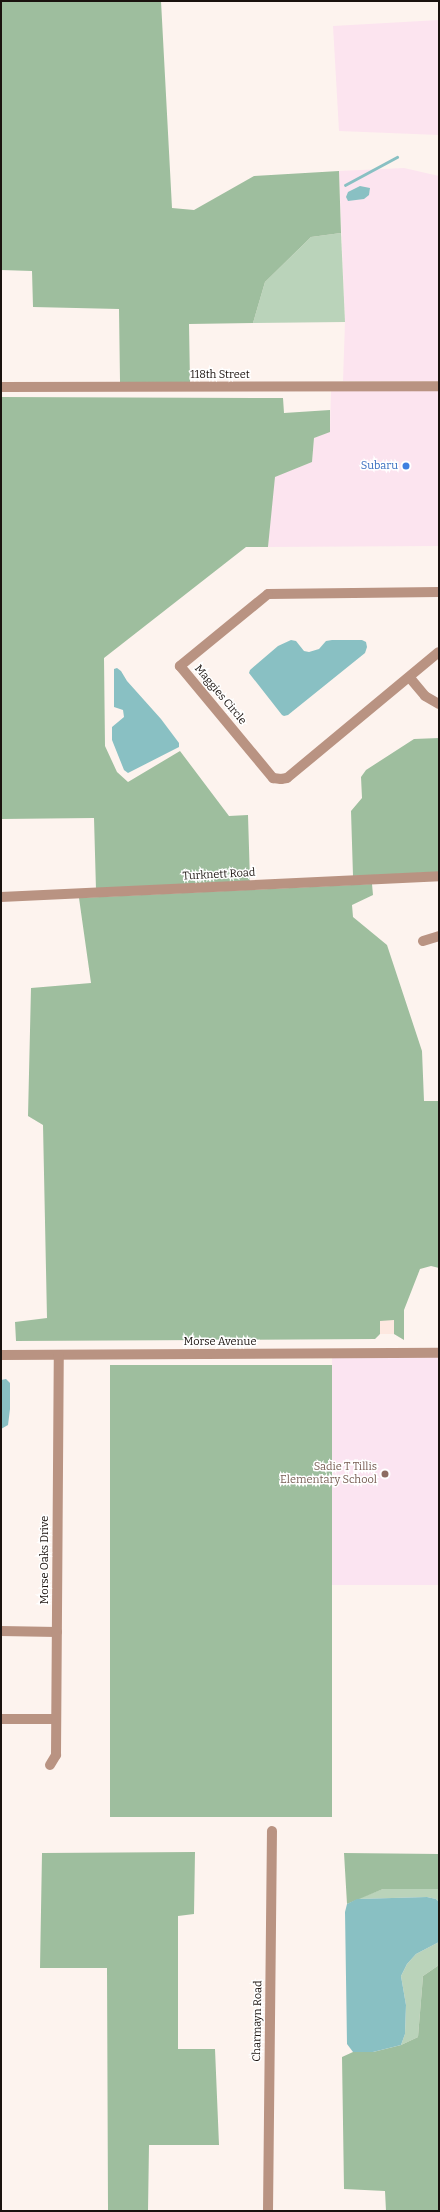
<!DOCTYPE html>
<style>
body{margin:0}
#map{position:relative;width:440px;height:2212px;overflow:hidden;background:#fdf3ee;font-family:Bitter,serif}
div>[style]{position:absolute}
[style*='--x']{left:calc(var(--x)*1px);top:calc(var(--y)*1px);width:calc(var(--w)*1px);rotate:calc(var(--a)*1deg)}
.commercial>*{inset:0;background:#fce4ef}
.built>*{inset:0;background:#fde8e0;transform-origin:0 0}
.education>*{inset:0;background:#fbe4f1;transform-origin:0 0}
.green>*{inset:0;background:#bad3ba}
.forest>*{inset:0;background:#9ebe9e;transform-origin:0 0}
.water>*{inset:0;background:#89c0c3}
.stream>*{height:2.5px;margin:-1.25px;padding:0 1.25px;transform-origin:1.25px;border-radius:1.25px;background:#89c0c3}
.minor>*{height:10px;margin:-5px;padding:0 5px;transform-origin:5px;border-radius:5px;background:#b99382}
.dots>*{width:11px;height:11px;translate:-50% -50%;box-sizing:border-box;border:2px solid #fff;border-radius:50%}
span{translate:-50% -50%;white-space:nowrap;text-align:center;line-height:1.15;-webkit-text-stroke:3px #fff;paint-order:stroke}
.street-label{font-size:11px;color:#1a120e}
.shop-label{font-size:11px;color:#366cbe}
.right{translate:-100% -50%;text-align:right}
.education-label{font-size:11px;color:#785e54}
.frame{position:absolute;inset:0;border:2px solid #1a120e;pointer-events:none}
</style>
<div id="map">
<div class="commercial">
<i style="clip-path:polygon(439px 20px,439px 135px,339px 131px,333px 26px)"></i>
<i style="clip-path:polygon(404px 168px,439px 176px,439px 381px,343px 381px,345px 322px,339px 171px)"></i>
<i style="clip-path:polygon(331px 391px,439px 391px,439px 546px,268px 547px,274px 477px,312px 462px,314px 438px,330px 431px)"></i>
</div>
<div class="built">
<i style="left:380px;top:1320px;width:14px;height:14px"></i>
</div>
<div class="education">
<i style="left:439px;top:1357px;width:228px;height:107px;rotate:90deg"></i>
</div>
<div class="green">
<i style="clip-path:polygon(341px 233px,345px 322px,253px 323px,265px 282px,311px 237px)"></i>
<i style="clip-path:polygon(383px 1889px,439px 1889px,439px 1902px,436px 1899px,427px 1897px,357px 1899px)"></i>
<i style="clip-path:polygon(439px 1942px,439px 1965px,423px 1976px,418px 2037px,401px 2045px,405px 2034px,406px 2005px,401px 1976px,407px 1964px,416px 1954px)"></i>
</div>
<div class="forest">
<i style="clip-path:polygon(1px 1px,161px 1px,172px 208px,194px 210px,254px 176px,339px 171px,341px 233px,311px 237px,265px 282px,253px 323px,189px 324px,190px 382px,120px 382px,119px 309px,33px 307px,32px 271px,1px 270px)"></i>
<i style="clip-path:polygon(1px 397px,283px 398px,284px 413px,330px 410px,330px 432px,314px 438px,312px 462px,275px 477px,268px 547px,246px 547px,104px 658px,105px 746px,117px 772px,128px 782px,180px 751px,229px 816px,248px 815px,250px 881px,96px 890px,94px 818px,1px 819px)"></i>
<i style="clip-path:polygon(439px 738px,439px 872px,353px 876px,351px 811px,362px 798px,361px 777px,366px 770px,414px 739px)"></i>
<i style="clip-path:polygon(372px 884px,373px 895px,352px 905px,353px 917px,387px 945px,422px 1051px,424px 1101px,439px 1101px,439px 1268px,431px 1266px,420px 1269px,404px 1310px,404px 1340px,394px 1334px,394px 1320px,380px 1321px,380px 1334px,375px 1339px,16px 1341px,15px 1322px,47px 1318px,43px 1125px,28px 1116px,31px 988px,91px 983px,79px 898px)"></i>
<i style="left:110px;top:1365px;width:222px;height:452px"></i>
<i style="clip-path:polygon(195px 1852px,194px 1914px,178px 1916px,178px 2049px,215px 2049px,219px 2145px,149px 2145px,148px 2211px,108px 2211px,107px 1968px,40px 1968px,42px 1853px)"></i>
<i style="clip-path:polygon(344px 1853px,439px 1854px,439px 1889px,383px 1889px,347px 1904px)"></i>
<i style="clip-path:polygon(439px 1965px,439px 2211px,386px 2211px,385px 2191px,344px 2189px,342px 2057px,353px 2052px,373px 2052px,401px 2045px,418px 2037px,423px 1976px)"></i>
</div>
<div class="water">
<i style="clip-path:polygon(360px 186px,370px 188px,369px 195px,364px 199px,348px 201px,346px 197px,348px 192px)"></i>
<i style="clip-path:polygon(291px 640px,296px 641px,304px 651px,309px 652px,319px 649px,326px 641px,332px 640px,362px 640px,366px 642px,367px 647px,365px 653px,288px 715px,284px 716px,282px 715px,249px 673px,250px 670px,278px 646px)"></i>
<i style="clip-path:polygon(117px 668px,121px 671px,127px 681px,161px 719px,179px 743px,179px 747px,128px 773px,124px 770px,112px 740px,112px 727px,124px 717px,123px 710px,114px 707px,114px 669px)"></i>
<i style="clip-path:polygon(6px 1379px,10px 1383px,10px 1409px,8px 1425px,1px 1429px,1px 1380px)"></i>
<i style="clip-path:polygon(427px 1897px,436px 1899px,439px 1902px,439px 1942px,416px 1954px,407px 1964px,401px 1976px,406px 2005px,405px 2034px,401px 2045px,373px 2052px,353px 2052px,347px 2044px,345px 1912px,347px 1904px,357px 1899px)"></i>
</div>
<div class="stream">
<i style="--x:345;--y:185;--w:59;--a:-28.3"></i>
</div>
<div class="minor">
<i style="--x:1;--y:387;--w:438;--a:-0.1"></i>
<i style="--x:439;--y:592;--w:171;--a:179.3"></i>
<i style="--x:268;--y:594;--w:114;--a:140.7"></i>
<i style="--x:180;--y:666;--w:146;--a:50.3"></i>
<i style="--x:273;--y:778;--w:8;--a:7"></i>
<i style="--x:281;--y:779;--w:6;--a:-9"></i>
<i style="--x:287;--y:778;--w:197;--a:-39.7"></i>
<i style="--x:410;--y:678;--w:23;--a:50"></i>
<i style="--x:425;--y:696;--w:16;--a:30"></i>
<i style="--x:1;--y:897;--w:439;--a:-2.7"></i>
<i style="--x:423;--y:941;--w:17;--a:-17"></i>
<i style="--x:1;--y:1355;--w:438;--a:-0.3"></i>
<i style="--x:1;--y:1631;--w:56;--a:1"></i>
<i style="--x:1;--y:1719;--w:55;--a:0"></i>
<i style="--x:50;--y:1765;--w:12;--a:-59"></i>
<i style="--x:56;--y:1755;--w:400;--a:-89.6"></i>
<i style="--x:268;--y:2211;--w:380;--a:-89.4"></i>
</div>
<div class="dots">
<i style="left:406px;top:466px;background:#3f7fe0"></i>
<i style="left:385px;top:1474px;background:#8d6e63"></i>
</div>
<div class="street-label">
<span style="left:220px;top:375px">118th Street</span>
<span style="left:220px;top:695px;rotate:50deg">Maggies Circle</span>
<span style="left:219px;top:875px;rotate:-3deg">Turknett Road</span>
<span style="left:220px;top:1342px">Morse Avenue</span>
<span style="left:45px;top:1560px;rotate:-90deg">Morse Oaks Drive</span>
<span style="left:258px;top:2021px;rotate:-89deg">Charmayn Road</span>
</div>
<div class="shop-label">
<span class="right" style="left:398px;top:466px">Subaru</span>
</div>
<div class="education-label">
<span class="right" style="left:377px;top:1474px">Sadie T Tillis<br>Elementary School</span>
</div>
<div class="frame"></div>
</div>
